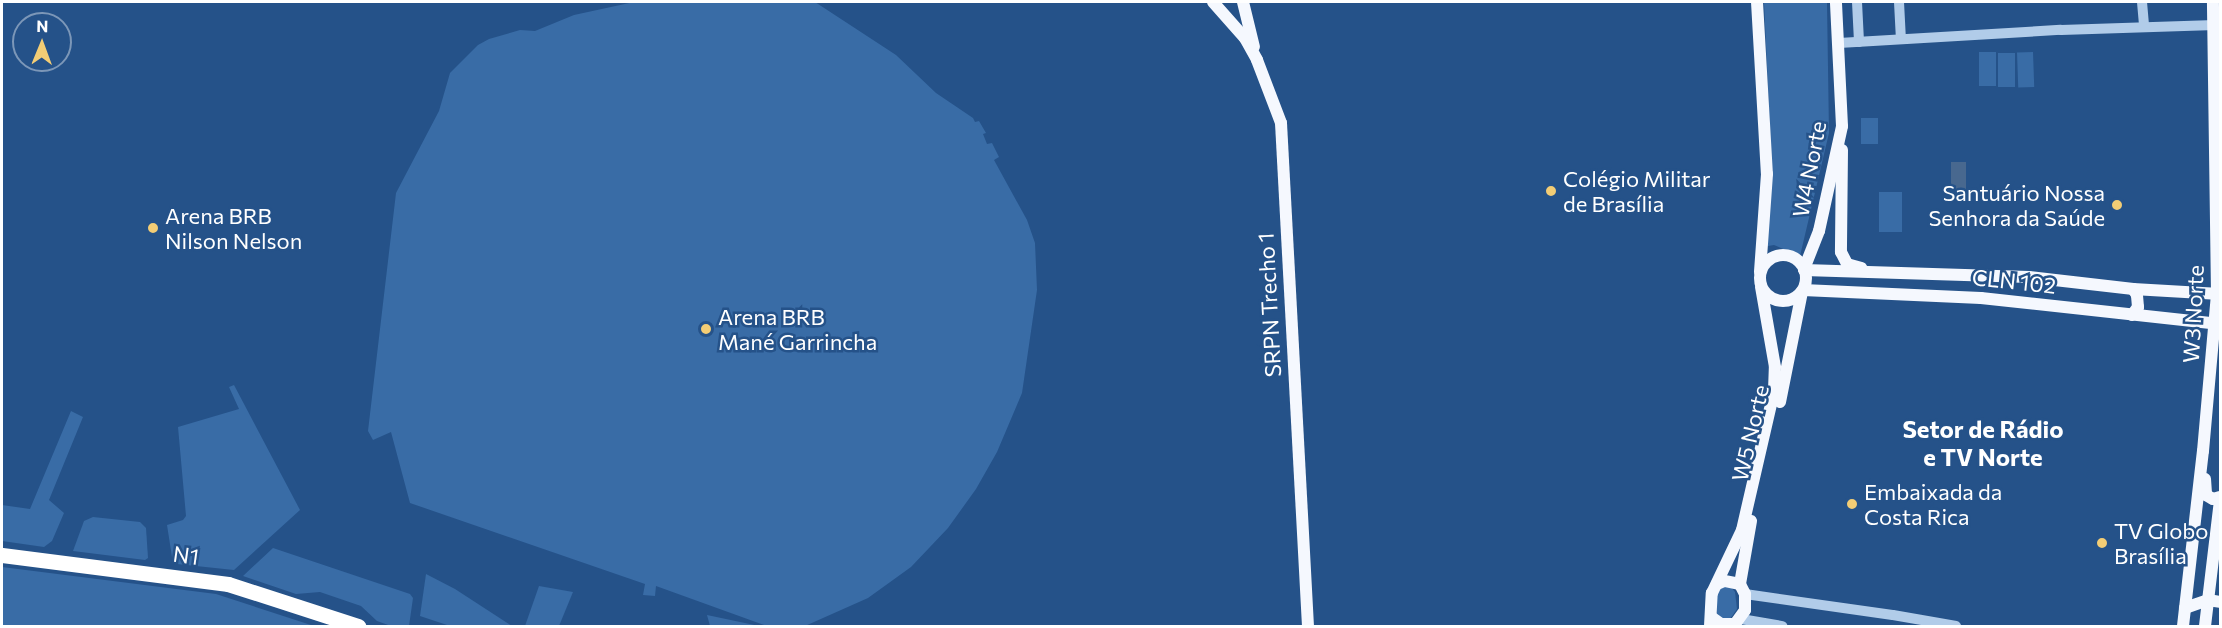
<!DOCTYPE html>
<meta charset="utf-8">
<style>
body{margin:0}
#map{position:relative;width:2222px;height:628px;overflow:hidden;background:#255289;font-family:Commissioner,sans-serif}
div>[style]{position:absolute}
[style*='--x']{left:calc(var(--x)*1px);top:calc(var(--y)*1px);width:calc(var(--w)*1px);rotate:calc(var(--a)*1deg)}
.green>*{inset:0;background:#396ca6;transform-origin:0 0}
.water>*{inset:0;background:#48688f;transform-origin:0 0}
.minor>*{height:10px;margin:-5px;padding:0 5px;transform-origin:5px;border-radius:5px;background:#b1cce9}
.major>*{height:12px;margin:-6px;padding:0 6px;transform-origin:6px;border-radius:6px;background:#f5f8fe}
.major>.ring{margin:-6px;padding:0;box-sizing:content-box;background:none;border:12px solid #f5f8fe;border-radius:50%}
.highway>*{height:15px;margin:-7.5px;padding:0 7.5px;transform-origin:7.5px;border-radius:7.5px;background:#fff}
.dots>*{width:16px;height:16px;translate:-50% -50%;box-sizing:border-box;border:3px solid #255289;border-radius:50%}
span{translate:-50% -50%;white-space:nowrap;text-align:center;line-height:1.15;-webkit-text-stroke:5px #255289;paint-order:stroke}
.street-label{font-size:22px;color:#fff}
.poi-label{font-size:22px;color:#fff}
.left{translate:0 -50%;text-align:left}
.right{translate:-100% -50%;text-align:right}
.neighbourhood-label{font-size:24px;color:#fff;font-weight:700}
.frame{position:absolute;inset:0;border:3px solid #fff;pointer-events:none}
.north{position:absolute;left:12px;top:12px;width:60px;height:60px;box-sizing:border-box;background:#255289;border:2px solid #7c97b8;border-radius:50%;rotate:1deg;font-size:16px;font-weight:700;line-height:24px;text-align:center;color:#fff}
.north::after{content:'';display:block;margin:auto;width:21px;height:27px;background:#f3cd75;clip-path:polygon(50% 0,100% 100%,50% 72%,0 100%)}
</style>
<div id="map">
<div class="green">
<i style="clip-path:polygon(634px 2px,815px 2px,896px 55px,936px 93px,973px 118px,975px 122px,979px 121px,986px 133px,983px 134px,987px 144px,992px 143px,999px 157px,994px 160px,1027px 220px,1035px 243px,1037px 290px,1022px 393px,997px 452px,976px 489px,948px 528px,911px 567px,868px 598px,805px 626px,767px 626px,656px 586px,655px 596px,643px 595px,645px 584px,410px 503px,391px 432px,373px 440px,368px 431px,396px 193px,439px 111px,450px 73px,478px 45px,489px 39px,520px 30px,535px 31px,574px 15px)"></i>
<i style="clip-path:polygon(1764px 2px,1827px 3px,1829px 133px,1800px 256px,1774px 245px,1762px 247px,1772px 173px)"></i>
<i style="left:1996px;top:52px;width:34px;height:17px;rotate:90deg"></i>
<i style="left:2033px;top:52px;width:35px;height:16px;rotate:88deg"></i>
<i style="left:1998px;top:53px;width:17px;height:34px"></i>
<i style="left:1878px;top:118px;width:26px;height:17px;rotate:90deg"></i>
<i style="left:1879px;top:192px;width:23px;height:40px"></i>
<i style="clip-path:polygon(234px 385px,300px 510px,234px 570px,177px 564px,172px 557px,167px 525px,183px 520px,186px 516px,178px 427px,239px 409px,229px 387px)"></i>
<i style="clip-path:polygon(71px 411px,83px 417px,49px 500px,64px 513px,52px 541px,44px 547px,2px 541px,2px 505px,30px 509px)"></i>
<i style="clip-path:polygon(93px 517px,140px 522px,146px 528px,148px 558px,145px 560px,73px 551px,84px 521px)"></i>
<i style="clip-path:polygon(273px 548px,410px 594px,413px 598px,409px 626px,391px 626px,377px 621px,361px 606px,320px 592px,296px 594px,243px 576px)"></i>
<i style="clip-path:polygon(2px 567px,216px 594px,314px 626px,2px 626px)"></i>
<i style="clip-path:polygon(426px 574px,455px 589px,512px 626px,450px 626px,420px 616px)"></i>
<i style="clip-path:polygon(539px 586px,573px 592px,559px 626px,525px 626px)"></i>
<i style="clip-path:polygon(1724px 586px,1731px 587px,1735px 592px,1737px 609px,1730px 619px,1717px 619px,1716px 592px)"></i>
<i style="clip-path:polygon(707px 615px,759px 626px,710px 626px)"></i>
</div>
<div class="water">
<i style="left:1951px;top:162px;width:15px;height:31px"></i>
</div>
<div class="minor">
<i style="--x:1857;--y:2;--w:40;--a:87.1"></i>
<i style="--x:1899;--y:2;--w:37;--a:87"></i>
<i style="--x:2142;--y:2;--w:25;--a:85"></i>
<i style="--x:1839;--y:43;--w:222;--a:-3.4"></i>
<i style="--x:2061;--y:30;--w:154;--a:-1.9"></i>
<i style="--x:2215;--y:25;--w:6;--a:-31"></i>
<i style="--x:1745;--y:594;--w:149;--a:8.1"></i>
<i style="--x:1893;--y:615;--w:64;--a:9.9"></i>
<i style="--x:1741;--y:619;--w:42;--a:9.7"></i>
</div>
<div class="major">
<i style="--x:1213;--y:2;--w:48;--a:48.4"></i>
<i style="--x:1245;--y:38;--w:25;--a:61"></i>
<i style="--x:1257;--y:60;--w:67;--a:69.1"></i>
<i style="--x:1281;--y:123;--w:504;--a:86.93"></i>
<i style="--x:1243;--y:2;--w:46;--a:76.3"></i>
<i style="--x:1757;--y:2;--w:172;--a:86.7"></i>
<i style="--x:1767;--y:174;--w:98;--a:94.1"></i>
<i style="--x:1842;--y:150;--w:102;--a:90.6"></i>
<i style="--x:1841;--y:252;--w:13;--a:63"></i>
<i style="--x:1847;--y:264;--w:15;--a:16"></i>
<i class="ring" style="left:1760px;top:255px;width:34px;height:34px"></i>
<i style="--x:1804;--y:269;--w:41;--a:-68.5"></i>
<i style="--x:1819;--y:231;--w:107;--a:-77.6"></i>
<i style="--x:1842;--y:126;--w:124;--a:-92.8"></i>
<i style="--x:1804;--y:270;--w:225;--a:1.8"></i>
<i style="--x:2029;--y:277;--w:105;--a:6.6"></i>
<i style="--x:2133;--y:289;--w:87;--a:3.3"></i>
<i style="--x:1803;--y:290;--w:178;--a:2.6"></i>
<i style="--x:1981;--y:298;--w:240;--a:6.2"></i>
<i style="--x:2132;--y:315;--w:10;--a:-53"></i>
<i style="--x:2138;--y:307;--w:12;--a:-95"></i>
<i style="--x:2137;--y:295;--w:7;--a:-124"></i>
<i style="--x:1780;--y:402;--w:112;--a:-78.7"></i>
<i style="--x:2205;--y:479;--w:16;--a:86"></i>
<i style="--x:2206;--y:495;--w:8;--a:30"></i>
<i style="--x:2213;--y:499;--w:7;--a:-16"></i>
<i style="--x:1740;--y:584;--w:64;--a:-80.1"></i>
<i style="--x:2185;--y:608;--w:24;--a:-19"></i>
<i style="--x:2208;--y:600;--w:12;--a:9"></i>
<i style="--x:1711;--y:617;--w:12;--a:35"></i>
<i style="--x:1721;--y:624;--w:14;--a:0"></i>
<i style="--x:1735;--y:624;--w:17;--a:-54"></i>
<i style="--x:1745;--y:610;--w:16;--a:-90"></i>
<i style="--x:1745;--y:594;--w:11;--a:-117"></i>
<i style="--x:1740;--y:584;--w:16;--a:-169"></i>
<i style="--x:1724;--y:581;--w:8;--a:157"></i>
<i style="--x:1710;--y:626;--w:33;--a:-87"></i>
<i style="--x:1712;--y:593;--w:70;--a:-64.5"></i>
<i style="--x:1742;--y:530;--w:143;--a:-77"></i>
<i style="--x:1774;--y:391;--w:24;--a:-88"></i>
<i style="--x:1775;--y:367;--w:81;--a:-99.9"></i>
<i style="--x:2183;--y:626;--w:176;--a:-83.5"></i>
<i style="--x:2203;--y:451;--w:158;--a:-84.9"></i>
<i style="--x:2217;--y:294;--w:292;--a:-90.8"></i>
<i style="--x:2205;--y:626;--w:127;--a:-83.2"></i>
</div>
<div class="highway">
<i style="--x:2;--y:555;--w:228;--a:7.3"></i>
<i style="--x:228;--y:584;--w:137;--a:17.9"></i>
</div>
<div class="dots">
<i style="left:1551px;top:191px;background:#f3cd75"></i>
<i style="left:2117px;top:205px;background:#f3cd75"></i>
<i style="left:153px;top:228px;background:#f3cd75"></i>
<i style="left:706px;top:329px;background:#f3cd75"></i>
<i style="left:1852px;top:504px;background:#f3cd75"></i>
<i style="left:2102px;top:543px;background:#f3cd75"></i>
</div>
<div class="street-label">
<span style="left:1809px;top:169px;rotate:-79deg">W4 Norte</span>
<span style="left:2014px;top:281px;rotate:6deg">CLN 102</span>
<span style="left:1269px;top:305px;rotate:-93deg">SRPN Trecho 1</span>
<span style="left:2193px;top:314px;rotate:-87deg">W3 Norte</span>
<span style="left:1750px;top:433px;rotate:-77deg">W5 Norte</span>
<span style="left:186px;top:555px;rotate:8deg">N1</span>
</div>
<div class="poi-label">
<span class="left" style="left:1563px;top:191px">Colégio Militar<br>de Brasília</span>
<span class="right" style="left:2105px;top:205px">Santuário Nossa<br>Senhora da Saúde</span>
<span class="left" style="left:165px;top:228px">Arena BRB<br>Nilson Nelson</span>
<span class="left" style="left:718px;top:329px">Arena BRB<br>Mané Garrincha</span>
<span class="left" style="left:1864px;top:504px">Embaixada da<br>Costa Rica</span>
<span class="left" style="left:2114px;top:543px">TV Globo<br>Brasília</span>
</div>
<div class="neighbourhood-label">
<span style="left:1983px;top:443px">Setor de Rádio<br>e TV Norte</span>
</div>
<div class="frame"></div>
<div class="north">N</div>
</div>
